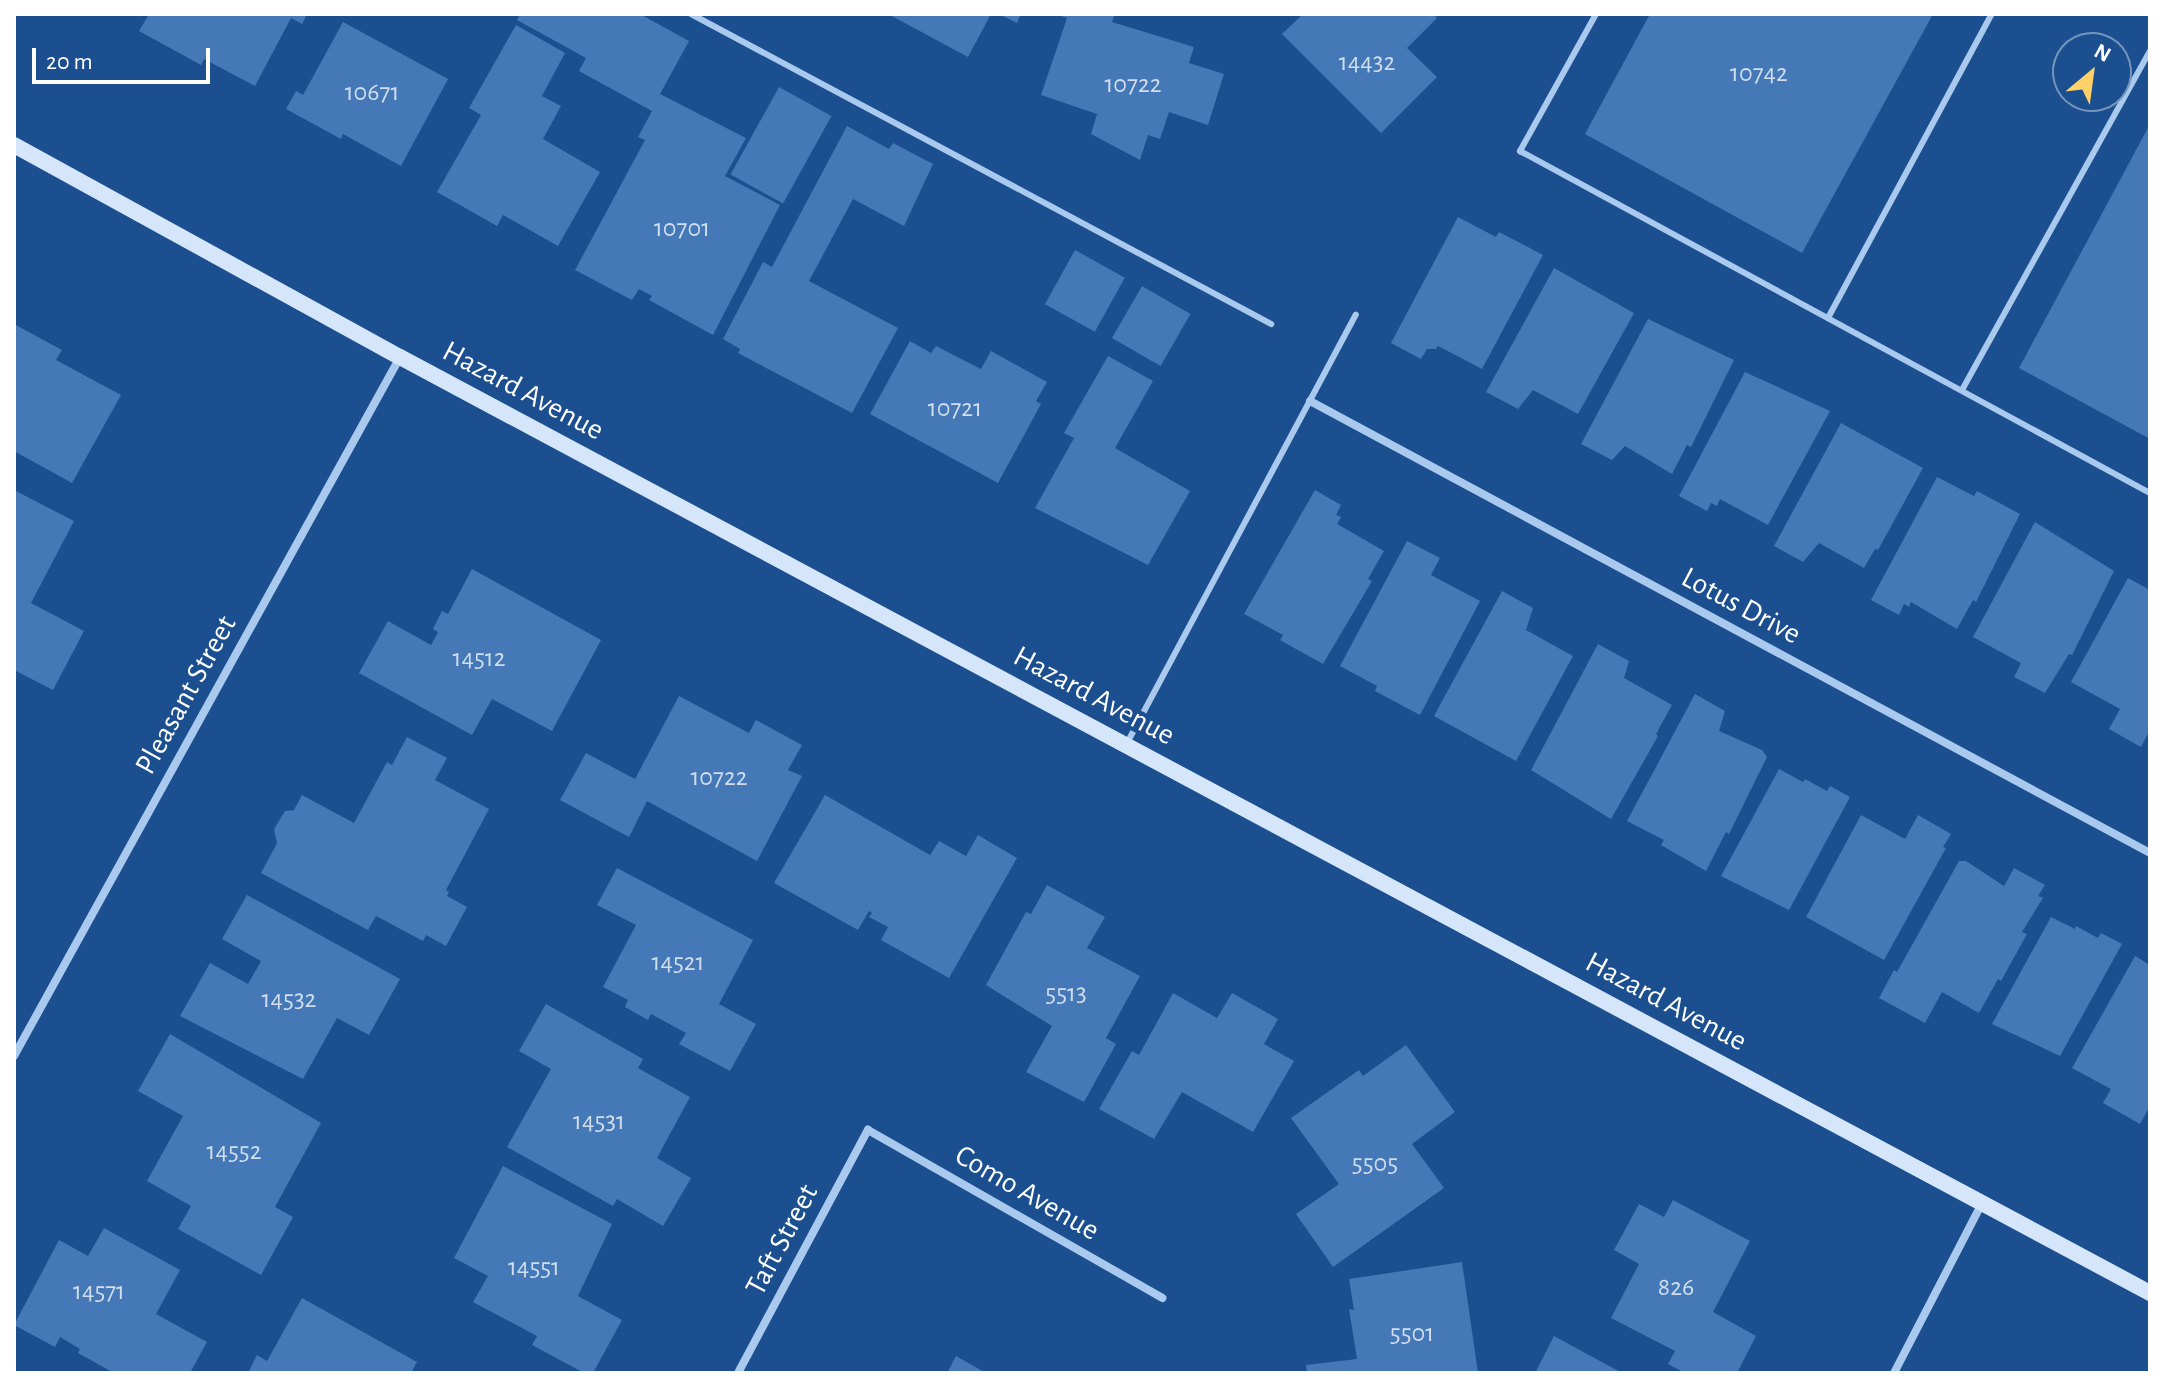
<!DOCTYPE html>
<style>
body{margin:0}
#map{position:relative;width:2164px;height:1387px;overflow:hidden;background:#1b4f8f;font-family:"Alegreya Sans",sans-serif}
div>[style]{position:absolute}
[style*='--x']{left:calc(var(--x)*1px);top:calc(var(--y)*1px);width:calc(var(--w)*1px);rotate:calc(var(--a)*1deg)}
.building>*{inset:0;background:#4478b7;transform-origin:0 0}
.lane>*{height:6px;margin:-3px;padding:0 3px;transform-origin:3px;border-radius:3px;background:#a9c9ee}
.street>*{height:8px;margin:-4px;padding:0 4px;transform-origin:4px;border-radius:4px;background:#a9c9ee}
.secondary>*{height:16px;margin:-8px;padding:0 8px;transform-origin:8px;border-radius:8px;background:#d6e6fa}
span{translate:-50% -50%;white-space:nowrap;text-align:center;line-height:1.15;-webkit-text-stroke:8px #1b4f8f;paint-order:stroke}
.number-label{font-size:26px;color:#d0dded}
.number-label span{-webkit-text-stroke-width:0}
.street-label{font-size:30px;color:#fff}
.frame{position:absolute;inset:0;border:16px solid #fff;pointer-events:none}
.north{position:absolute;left:2052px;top:32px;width:80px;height:80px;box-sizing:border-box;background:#1b4f8f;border:2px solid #7695bc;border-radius:50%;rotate:29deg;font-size:22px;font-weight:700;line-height:32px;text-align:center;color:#fff}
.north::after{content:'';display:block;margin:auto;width:28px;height:36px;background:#ffd166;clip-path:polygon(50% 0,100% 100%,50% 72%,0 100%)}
.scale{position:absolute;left:32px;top:48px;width:178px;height:36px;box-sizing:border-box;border:4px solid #fff;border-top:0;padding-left:10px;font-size:24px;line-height:28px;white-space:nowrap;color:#fff;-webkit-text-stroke:6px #1b4f8f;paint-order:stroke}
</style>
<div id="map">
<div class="building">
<i style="clip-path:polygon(149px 14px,307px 14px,302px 24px,291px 18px,255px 86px,204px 59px,201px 65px,139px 31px)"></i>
<i style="clip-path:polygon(520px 14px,640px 14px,689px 41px,660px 94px,746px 138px,725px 176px,780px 205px,713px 335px,649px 300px,652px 296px,639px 289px,632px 300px,575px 270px,645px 140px,638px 137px,652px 111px,579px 71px,586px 58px,517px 20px)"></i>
<i style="clip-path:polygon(888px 14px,991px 14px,968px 57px)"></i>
<i style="clip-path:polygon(999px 14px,1021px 14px,1017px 23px)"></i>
<i style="clip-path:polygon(1056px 14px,1115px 14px,1112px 22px,1194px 47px,1189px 63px,1224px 74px,1208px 125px,1169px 112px,1160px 139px,1148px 135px,1140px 160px,1091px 134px,1097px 114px,1041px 95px,1067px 18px)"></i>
<i style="clip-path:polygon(1303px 14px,1434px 14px,1437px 18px,1407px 48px,1437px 77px,1381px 133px,1282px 34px)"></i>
<i style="clip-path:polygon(1650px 14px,1933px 14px,1802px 253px,1585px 134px)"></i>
<i style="clip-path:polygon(343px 22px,448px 79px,401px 166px,343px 134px,341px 139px,286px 109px,296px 91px,303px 95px)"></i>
<i style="clip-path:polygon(516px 25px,565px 53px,542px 96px,561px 106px,543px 139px,600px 172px,558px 246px,503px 215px,497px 226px,437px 192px,481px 115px,469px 108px)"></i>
<i style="left:779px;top:87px;width:60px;height:100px;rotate:29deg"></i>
<i style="clip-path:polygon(2150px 124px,2150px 439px,2019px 368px)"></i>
<i style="clip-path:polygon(847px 126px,889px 149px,893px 143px,933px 164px,904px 226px,853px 199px,809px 281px,898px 328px,852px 413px,738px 353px,740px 349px,723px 339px,763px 262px,772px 267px)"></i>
<i style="clip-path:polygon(1458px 217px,1496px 237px,1499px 232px,1543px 255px,1482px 369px,1438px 346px,1436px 349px,1427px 349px,1421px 359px,1391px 343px)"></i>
<i style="left:1075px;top:250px;width:57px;height:62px;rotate:29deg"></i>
<i style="clip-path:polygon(1554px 268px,1634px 313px,1578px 414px,1533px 390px,1518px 409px,1486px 392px)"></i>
<i style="left:1142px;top:286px;width:56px;height:60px;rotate:30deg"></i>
<i style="clip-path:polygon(1648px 319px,1734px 360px,1691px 447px,1687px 445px,1672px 474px,1625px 446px,1612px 460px,1581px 444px)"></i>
<i style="clip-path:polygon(14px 324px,62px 350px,56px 360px,121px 395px,72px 483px,14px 451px)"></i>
<i style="clip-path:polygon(910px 341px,931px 353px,936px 346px,981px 369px,991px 351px,1047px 382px,1036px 401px,1041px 404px,998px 483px,870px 414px)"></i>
<i style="clip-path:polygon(1108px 356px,1153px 381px,1115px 448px,1190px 491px,1148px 565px,1035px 508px,1074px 438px,1064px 433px)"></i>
<i style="clip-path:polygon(1745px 372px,1830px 411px,1768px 525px,1720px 499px,1717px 506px,1711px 503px,1707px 511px,1679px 496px)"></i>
<i style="clip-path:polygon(1841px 423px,1923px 468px,1878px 550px,1875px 549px,1864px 568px,1819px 543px,1803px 562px,1774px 546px)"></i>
<i style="clip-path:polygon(1937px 477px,1974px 496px,1977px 491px,2020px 514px,1976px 602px,1973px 600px,1957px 629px,1911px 602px,1909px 607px,1904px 604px,1899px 615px,1871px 600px)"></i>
<i style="clip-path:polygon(14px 490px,74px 521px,31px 603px,84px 631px,53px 690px,14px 670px)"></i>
<i style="clip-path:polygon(1315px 490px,1341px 505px,1336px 515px,1341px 517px,1337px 524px,1384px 551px,1368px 579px,1372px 581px,1323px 664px,1280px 640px,1283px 635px,1244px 614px)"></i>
<i style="clip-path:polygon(2035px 522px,2114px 571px,2072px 655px,2069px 654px,2045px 693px,2014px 677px,2021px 663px,1973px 637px)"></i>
<i style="clip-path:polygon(1407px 541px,1440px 558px,1431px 575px,1480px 601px,1420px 715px,1375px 691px,1377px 686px,1340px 666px)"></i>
<i style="clip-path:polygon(472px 569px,601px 640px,552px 731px,492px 699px,472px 735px,359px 673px,388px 621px,431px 645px,438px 632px,433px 629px,442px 611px,448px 614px)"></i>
<i style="clip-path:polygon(2128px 578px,2150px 590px,2150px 730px,2141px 747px,2109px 729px,2120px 709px,2071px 682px)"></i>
<i style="clip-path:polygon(1502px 591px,1533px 608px,1526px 630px,1573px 656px,1516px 761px,1434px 716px)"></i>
<i style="clip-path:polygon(1598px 644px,1629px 661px,1624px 678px,1672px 705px,1656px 734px,1658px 736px,1611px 819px,1531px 770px)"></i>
<i style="clip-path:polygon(1695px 694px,1725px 711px,1719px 731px,1762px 750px,1767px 757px,1729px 834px,1726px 832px,1706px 871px,1661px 845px,1664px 840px,1627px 821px)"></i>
<i style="clip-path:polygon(679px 696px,749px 733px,756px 720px,802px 745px,788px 770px,802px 776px,757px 861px,647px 801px,629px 837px,560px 800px,586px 753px,635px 779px)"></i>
<i style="clip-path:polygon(407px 737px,447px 758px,435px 780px,489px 809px,446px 890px,449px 892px,447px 896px,467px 907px,446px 946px,426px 935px,423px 941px,376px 916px,368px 930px,261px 873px,277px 843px,274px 829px,285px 811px,294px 810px,302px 795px,354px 823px,387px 762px,392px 765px)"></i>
<i style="clip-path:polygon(1779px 769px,1803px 782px,1805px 779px,1827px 791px,1830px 786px,1850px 797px,1789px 910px,1721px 876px)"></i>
<i style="clip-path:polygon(825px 795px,930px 855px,939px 841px,966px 856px,978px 835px,1017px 858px,949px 978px,881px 940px,888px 927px,869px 917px,872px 913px,869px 911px,858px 930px,774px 883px)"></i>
<i style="clip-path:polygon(1861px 815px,1905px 839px,1918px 815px,1951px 834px,1943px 847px,1946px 848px,1884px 960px,1806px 917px)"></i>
<i style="clip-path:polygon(1959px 861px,1966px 861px,2004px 886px,2014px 868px,2045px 885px,2038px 896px,2043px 898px,2022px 932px,2027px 934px,2001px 981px,1998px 979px,1979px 1013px,1942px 992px,1925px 1023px,1879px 998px,1894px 970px,1897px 972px)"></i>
<i style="clip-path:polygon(617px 868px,753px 940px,719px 1004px,756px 1024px,730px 1071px,679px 1044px,686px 1033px,651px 1014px,648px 1020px,625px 1007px,628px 1000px,603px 987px,636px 925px,597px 905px)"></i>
<i style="clip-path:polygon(1047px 885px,1105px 917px,1087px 948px,1140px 976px,1106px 1038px,1116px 1044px,1084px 1102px,1026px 1072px,1052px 1026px,986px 985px,1026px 912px,1031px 914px)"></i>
<i style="clip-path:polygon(247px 895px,400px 979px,369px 1035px,337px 1018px,303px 1079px,180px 1016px,210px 963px,248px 984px,261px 961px,222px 939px)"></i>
<i style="clip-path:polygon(2051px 917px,2075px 929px,2076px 926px,2098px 938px,2101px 933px,2122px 944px,2060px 1056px,1992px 1024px)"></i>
<i style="clip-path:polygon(2135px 956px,2150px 965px,2150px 1106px,2140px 1124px,2103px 1103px,2111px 1089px,2072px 1068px)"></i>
<i style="clip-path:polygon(1173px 993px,1217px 1018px,1232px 993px,1278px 1019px,1264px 1044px,1294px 1061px,1253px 1132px,1182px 1092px,1154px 1139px,1099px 1109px,1132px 1051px,1139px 1055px)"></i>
<i style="clip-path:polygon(546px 1004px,643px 1059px,638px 1068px,690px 1097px,657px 1158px,691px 1178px,663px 1226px,617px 1199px,613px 1206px,507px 1147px,551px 1069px,519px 1051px)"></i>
<i style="clip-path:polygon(170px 1034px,321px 1123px,275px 1207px,293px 1217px,261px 1275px,178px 1229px,191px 1206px,147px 1181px,183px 1116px,138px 1091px)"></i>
<i style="clip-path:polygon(1406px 1045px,1455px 1112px,1412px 1144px,1444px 1188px,1333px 1267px,1296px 1214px,1339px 1184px,1291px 1118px,1359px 1070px,1363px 1076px)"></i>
<i style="clip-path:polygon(503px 1166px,612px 1224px,578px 1296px,622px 1320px,593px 1373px,584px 1373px,532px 1345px,537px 1336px,473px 1302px,488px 1276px,454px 1258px)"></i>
<i style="clip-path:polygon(1673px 1200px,1750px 1241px,1713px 1312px,1756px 1336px,1737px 1373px,1685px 1373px,1668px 1364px,1675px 1351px,1611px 1318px,1639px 1264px,1614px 1250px,1639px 1204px,1664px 1217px)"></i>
<i style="clip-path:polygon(104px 1228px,180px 1270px,156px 1314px,207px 1342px,190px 1373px,114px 1373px,78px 1353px,80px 1349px,60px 1337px,55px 1347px,14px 1325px,59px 1240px,88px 1256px)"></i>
<i style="clip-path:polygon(1462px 1262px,1478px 1373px,1307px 1373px,1306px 1365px,1357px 1359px,1349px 1309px,1354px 1310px,1349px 1279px)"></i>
<i style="clip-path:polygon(302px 1298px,417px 1362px,411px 1373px,248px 1373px,257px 1355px,267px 1361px)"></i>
<i style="clip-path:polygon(1554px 1336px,1622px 1373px,1535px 1373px)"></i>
<i style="clip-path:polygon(956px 1356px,986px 1373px,947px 1373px)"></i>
</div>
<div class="lane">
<i style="--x:691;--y:14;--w:658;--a:28.12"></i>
<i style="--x:1596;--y:14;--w:157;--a:119"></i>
<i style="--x:1520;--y:151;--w:717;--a:28.5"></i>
<i style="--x:1828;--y:318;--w:345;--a:-61.7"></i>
<i style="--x:1962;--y:390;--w:388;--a:-61"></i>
<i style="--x:1126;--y:745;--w:488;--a:-61.9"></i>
</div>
<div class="street">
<i style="--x:1310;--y:401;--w:954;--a:28.28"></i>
<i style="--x:14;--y:1056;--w:798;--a:-61.09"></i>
<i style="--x:738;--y:1373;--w:276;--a:-61.9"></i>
<i style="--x:868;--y:1130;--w:339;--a:29.7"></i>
<i style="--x:1894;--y:1373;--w:191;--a:-62.6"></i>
</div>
<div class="secondary">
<i style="--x:14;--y:145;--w:440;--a:28.8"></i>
<i style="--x:400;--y:357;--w:1985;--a:28.14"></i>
</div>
<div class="number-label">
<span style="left:1367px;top:63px">14432</span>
<span style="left:1759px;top:74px">10742</span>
<span style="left:1133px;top:85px">10722</span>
<span style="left:372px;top:93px">10671</span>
<span style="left:682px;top:229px">10701</span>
<span style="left:955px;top:409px">10721</span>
<span style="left:479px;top:659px">14512</span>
<span style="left:719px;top:778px">10722</span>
<span style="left:678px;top:963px">14521</span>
<span style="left:1066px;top:994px">5513</span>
<span style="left:289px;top:1000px">14532</span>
<span style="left:599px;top:1122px">14531</span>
<span style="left:234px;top:1152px">14552</span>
<span style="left:1375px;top:1164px">5505</span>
<span style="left:534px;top:1268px">14551</span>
<span style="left:1676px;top:1288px">826</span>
<span style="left:99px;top:1292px">14571</span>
<span style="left:1412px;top:1334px">5501</span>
</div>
<div class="street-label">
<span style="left:523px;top:391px;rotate:28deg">Hazard Avenue</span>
<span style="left:1741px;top:606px;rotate:28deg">Lotus Drive</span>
<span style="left:186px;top:695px;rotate:-61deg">Pleasant Street</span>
<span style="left:1094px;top:696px;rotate:28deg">Hazard Avenue</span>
<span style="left:1666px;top:1002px;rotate:28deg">Hazard Avenue</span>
<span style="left:1027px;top:1193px;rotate:30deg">Como Avenue</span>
<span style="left:782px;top:1240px;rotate:-62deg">Taft Street</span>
</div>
<div class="frame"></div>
<div class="north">N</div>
<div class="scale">20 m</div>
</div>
